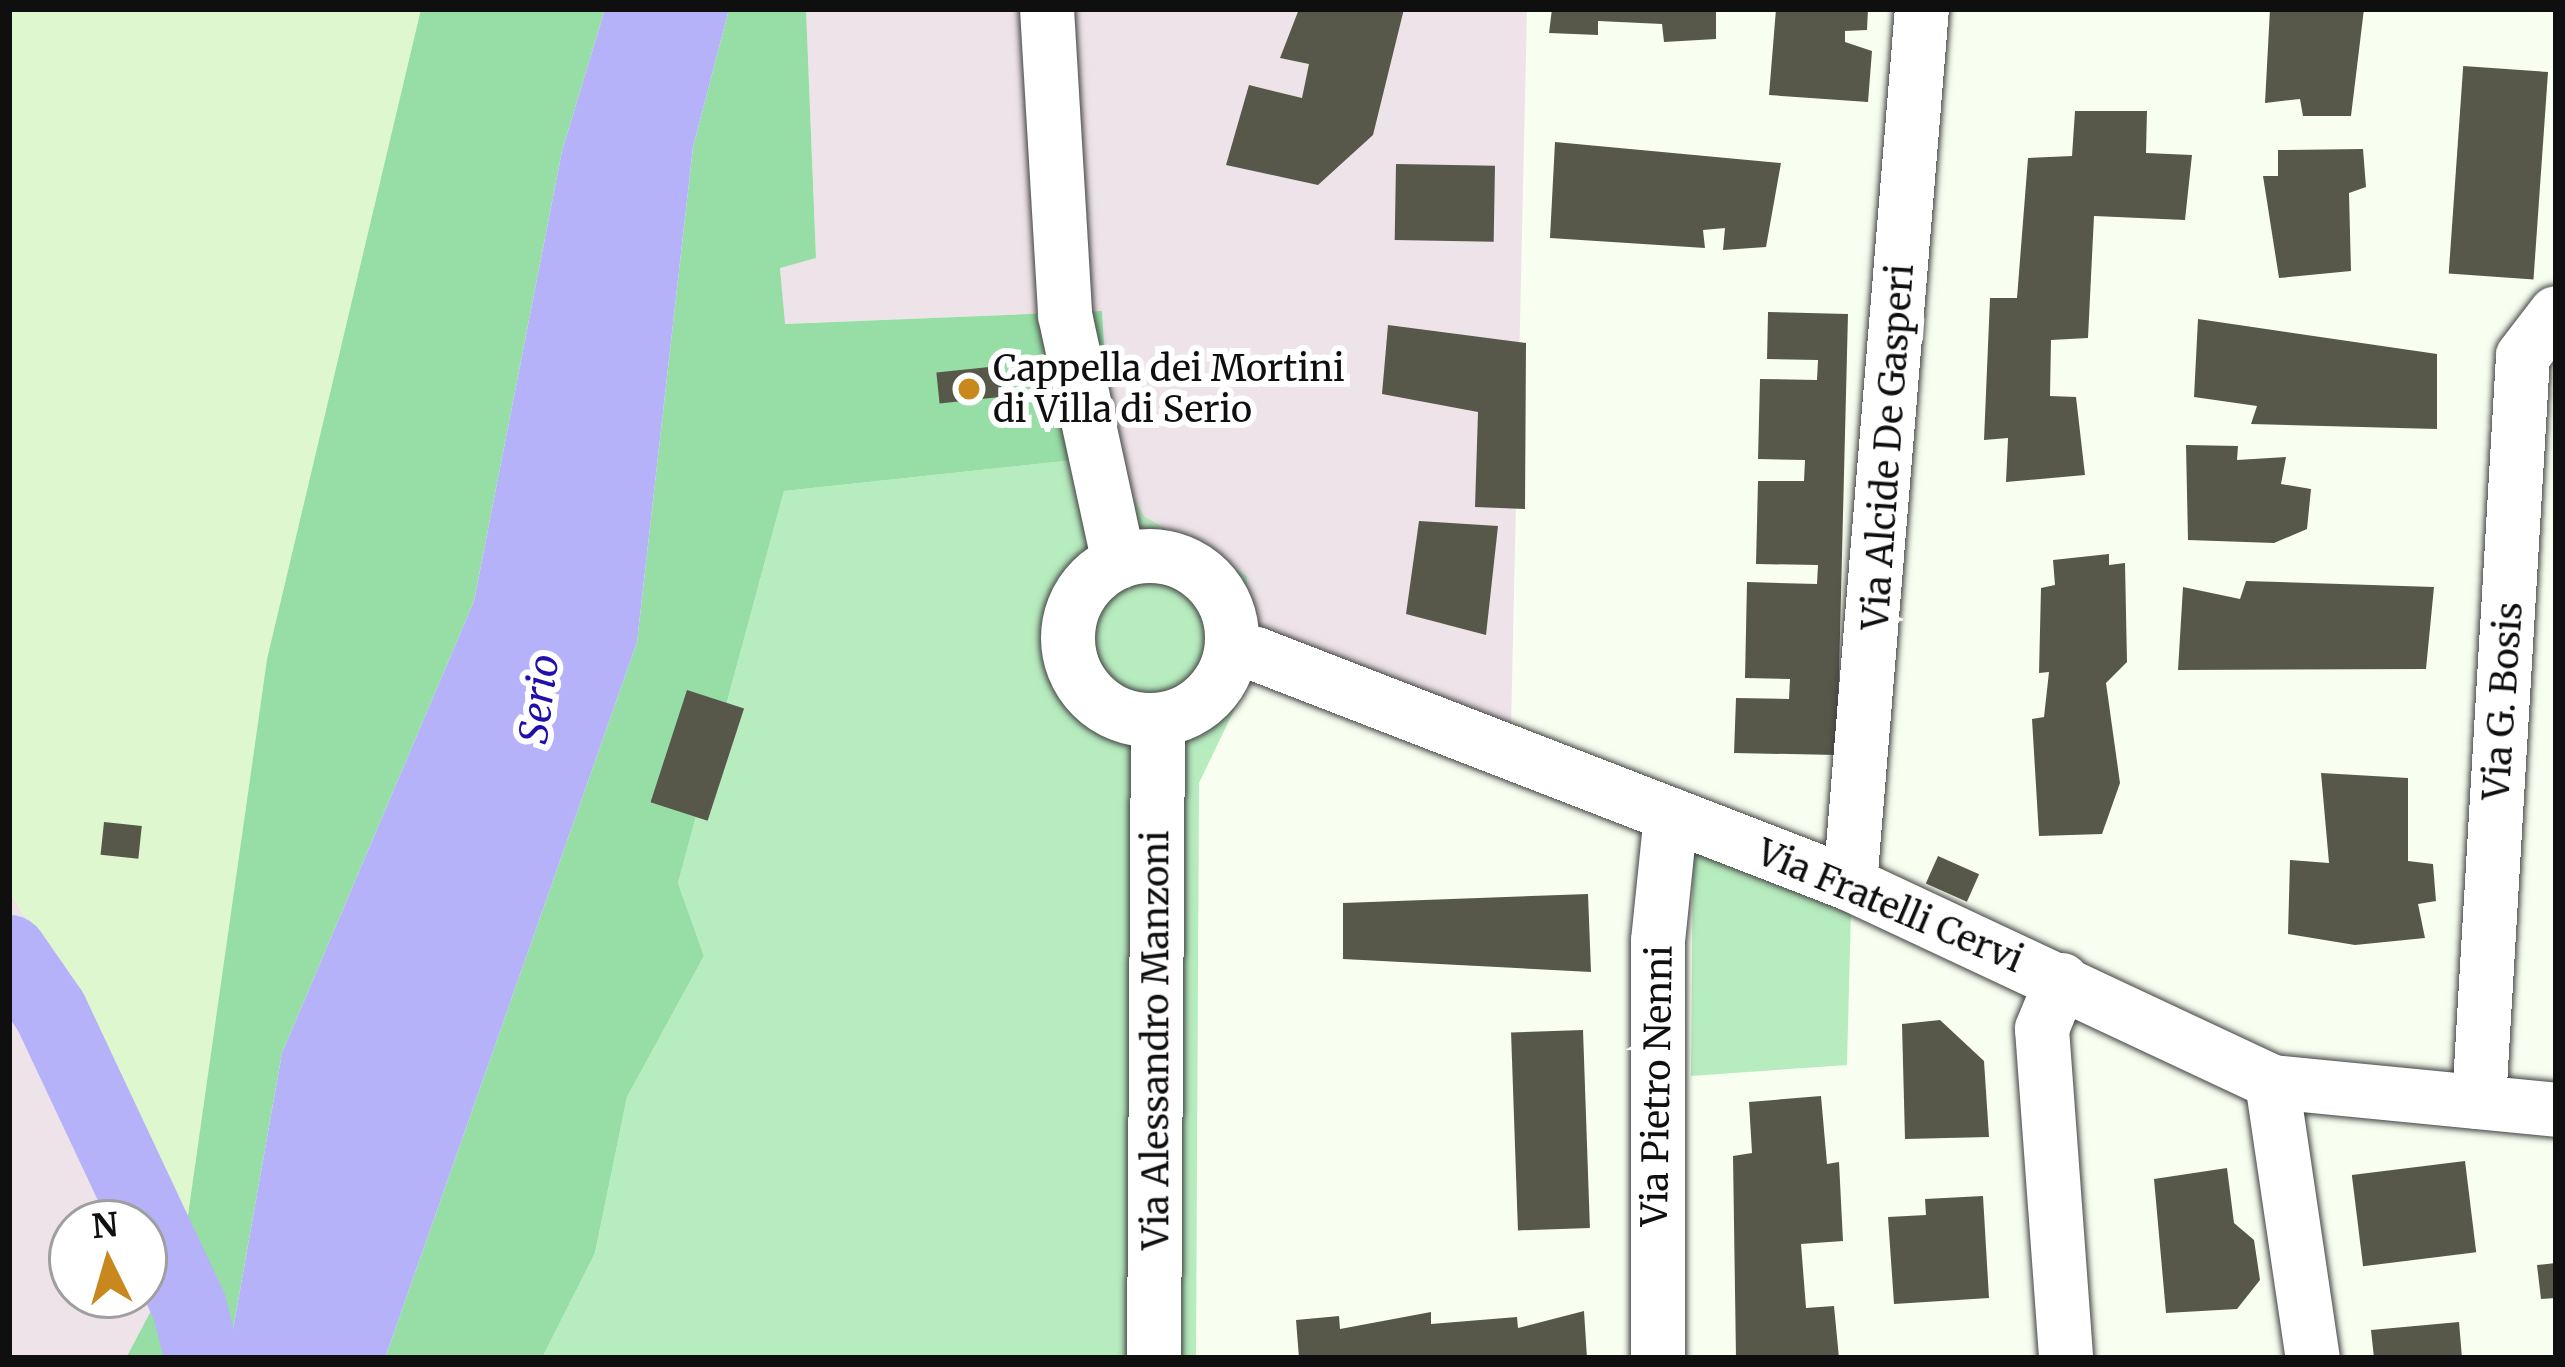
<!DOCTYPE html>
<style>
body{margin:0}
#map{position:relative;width:2565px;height:1367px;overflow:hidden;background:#f8fff1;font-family:Merriweather,serif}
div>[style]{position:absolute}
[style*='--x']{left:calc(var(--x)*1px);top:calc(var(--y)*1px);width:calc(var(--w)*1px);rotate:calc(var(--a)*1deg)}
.industrial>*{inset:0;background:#eee3e8}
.farmland>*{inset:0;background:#dff7cf}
.green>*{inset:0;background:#b7ecbf}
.forest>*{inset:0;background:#96dea6}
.water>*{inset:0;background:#b5b2fa}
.river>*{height:75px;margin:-37.5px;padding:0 37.5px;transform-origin:37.5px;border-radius:37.5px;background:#b5b2fa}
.building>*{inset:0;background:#58584a;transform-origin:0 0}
.roads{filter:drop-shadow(0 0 3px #424242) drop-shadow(0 0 3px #424242)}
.minor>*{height:54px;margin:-27px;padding:0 27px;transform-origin:27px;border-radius:27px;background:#fff}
.minor>.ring{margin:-27px;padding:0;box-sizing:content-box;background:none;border:54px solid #fff;border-radius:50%}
.dots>*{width:33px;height:33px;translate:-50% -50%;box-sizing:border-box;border:6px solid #fff;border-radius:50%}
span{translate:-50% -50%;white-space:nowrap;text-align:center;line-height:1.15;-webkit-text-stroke:12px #fff;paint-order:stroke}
.poi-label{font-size:36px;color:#0f0f0f}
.left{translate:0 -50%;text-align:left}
.street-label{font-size:36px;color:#0f0f0f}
.water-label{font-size:39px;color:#200fa9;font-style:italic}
.frame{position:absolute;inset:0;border:12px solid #0f0f0f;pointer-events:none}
.north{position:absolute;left:48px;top:1199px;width:120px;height:120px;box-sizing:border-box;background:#fff;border:3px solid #9f9f9f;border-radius:50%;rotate:355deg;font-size:33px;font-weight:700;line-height:48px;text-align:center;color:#0f0f0f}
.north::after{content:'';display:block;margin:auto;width:42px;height:54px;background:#c8881d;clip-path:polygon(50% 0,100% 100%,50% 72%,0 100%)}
</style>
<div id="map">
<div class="industrial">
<i style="clip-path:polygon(806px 9px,1527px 9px,1511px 727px,1251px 675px,1247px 576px,1144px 516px,1111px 456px,1102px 311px,784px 324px,780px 267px,816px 258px)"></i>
<i style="clip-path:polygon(evenodd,9px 891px,104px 1045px,183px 1250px,126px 1358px,9px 1358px,9px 891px,72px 1223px,144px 1223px,144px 1295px,72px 1295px,72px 1223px)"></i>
</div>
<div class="farmland">
<i style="clip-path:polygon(9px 9px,421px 9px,267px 659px,183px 1250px,104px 1045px,9px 891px)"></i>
</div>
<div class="green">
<i style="clip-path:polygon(1111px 456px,1144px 516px,1247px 576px,1251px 675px,1199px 783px,1196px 1358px,542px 1358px,595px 1253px,627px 1097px,704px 956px,678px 883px,784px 491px)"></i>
<i style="clip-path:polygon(1693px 851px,1851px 909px,1847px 1065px,1691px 1076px)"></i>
</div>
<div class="forest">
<i style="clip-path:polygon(421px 9px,605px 9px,562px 151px,474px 601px,282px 1053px,228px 1358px,126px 1358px,183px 1250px,267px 659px)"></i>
<i style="clip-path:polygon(729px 9px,806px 9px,816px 258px,780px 268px,785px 324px,1102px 311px,1111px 456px,784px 491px,678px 883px,704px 956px,627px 1097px,595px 1253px,542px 1358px,385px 1358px,637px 642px,693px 147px)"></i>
</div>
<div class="water">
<i style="clip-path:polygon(605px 9px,729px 9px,693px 147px,637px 642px,385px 1358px,228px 1358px,282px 1053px,474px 601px,562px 151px)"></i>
</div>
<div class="river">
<i style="--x:9;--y:952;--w:72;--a:55.2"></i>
<i style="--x:50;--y:1011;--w:327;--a:64.8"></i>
<i style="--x:189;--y:1307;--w:53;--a:75.7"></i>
</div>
<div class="building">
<i style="clip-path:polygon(1299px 9px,1404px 9px,1373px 135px,1318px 185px,1226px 165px,1249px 85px,1302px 98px,1309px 64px,1280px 58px)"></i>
<i style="clip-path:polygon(1552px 9px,1716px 9px,1716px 39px,1664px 42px,1662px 24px,1598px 21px,1598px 35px,1549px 33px)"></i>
<i style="clip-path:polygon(1776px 9px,1868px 9px,1867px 30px,1845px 31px,1845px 42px,1872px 51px,1868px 102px,1769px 95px)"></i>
<i style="clip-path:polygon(2270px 9px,2364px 9px,2351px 116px,2303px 116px,2300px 99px,2265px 103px)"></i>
<i style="left:2548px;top:72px;width:208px;height:85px;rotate:94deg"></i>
<i style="clip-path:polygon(2075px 111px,2147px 111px,2146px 153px,2192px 155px,2185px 220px,2094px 216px,2088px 338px,2051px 340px,2050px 396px,2076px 397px,2085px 475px,2006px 482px,2008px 438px,1984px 440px,1990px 298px,2017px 298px,2028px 158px,2072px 156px)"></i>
<i style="clip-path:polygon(1555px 142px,1781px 163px,1766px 247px,1723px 250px,1725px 228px,1703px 230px,1705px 248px,1550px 238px)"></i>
<i style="clip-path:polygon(2363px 149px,2366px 187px,2349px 193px,2351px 271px,2279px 278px,2263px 176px,2278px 176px,2278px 150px)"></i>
<i style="left:1396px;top:164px;width:99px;height:76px;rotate:1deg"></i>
<i style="clip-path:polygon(1768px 312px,1848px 314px,1837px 755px,1734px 753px,1736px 698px,1789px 699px,1790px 679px,1745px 678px,1747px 582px,1817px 584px,1818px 565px,1756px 564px,1758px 481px,1804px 481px,1805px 460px,1758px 459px,1760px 379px,1817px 380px,1818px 360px,1767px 359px)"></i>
<i style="clip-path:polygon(2198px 319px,2437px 354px,2437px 429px,2251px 424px,2257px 406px,2194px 397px)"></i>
<i style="clip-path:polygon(1388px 325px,1526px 343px,1525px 509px,1475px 507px,1478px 412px,1382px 394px)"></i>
<i style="left:999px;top:366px;width:31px;height:63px;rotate:84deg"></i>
<i style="clip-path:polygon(2186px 445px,2238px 446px,2237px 460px,2286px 457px,2281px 484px,2311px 489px,2307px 529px,2274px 543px,2188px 540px)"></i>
<i style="clip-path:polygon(1419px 521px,1498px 526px,1486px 635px,1406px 614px)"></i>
<i style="clip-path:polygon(2109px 554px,2109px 565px,2125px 563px,2127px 662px,2106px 683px,2120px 783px,2102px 834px,2039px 836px,2032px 719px,2044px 717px,2049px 672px,2039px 673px,2041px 588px,2055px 585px,2053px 560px)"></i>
<i style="clip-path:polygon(2246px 581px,2434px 587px,2426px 669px,2178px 670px,2183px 587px,2240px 599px)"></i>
<i style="left:687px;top:690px;width:60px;height:118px;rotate:18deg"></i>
<i style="clip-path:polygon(2321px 773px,2408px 778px,2408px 861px,2433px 864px,2436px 901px,2418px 904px,2425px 938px,2355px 945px,2288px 934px,2290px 860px,2329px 863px)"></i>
<i style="left:104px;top:822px;width:38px;height:33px;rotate:6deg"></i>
<i style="left:1938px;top:856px;width:45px;height:30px;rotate:24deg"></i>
<i style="clip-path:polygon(1588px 894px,1591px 972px,1343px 959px,1343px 903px)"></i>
<i style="clip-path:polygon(1940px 1020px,1984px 1061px,1989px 1137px,1905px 1139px,1902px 1024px)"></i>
<i style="left:1583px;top:1030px;width:198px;height:72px;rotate:88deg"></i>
<i style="clip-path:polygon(1821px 1096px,1827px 1164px,1839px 1162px,1843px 1241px,1801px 1244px,1806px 1308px,1834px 1306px,1839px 1358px,1736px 1358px,1733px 1156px,1752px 1153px,1749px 1102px)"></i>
<i style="left:2465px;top:1161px;width:92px;height:114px;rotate:83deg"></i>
<i style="clip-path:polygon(2227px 1168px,2234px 1223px,2254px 1240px,2260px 1280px,2237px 1309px,2166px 1313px,2154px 1179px)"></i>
<i style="clip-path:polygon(1983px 1196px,1989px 1298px,1894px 1304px,1888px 1217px,1926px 1215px,1925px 1199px)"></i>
<i style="clip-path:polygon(2556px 1263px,2556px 1298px,2541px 1299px,2537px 1265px)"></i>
<i style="clip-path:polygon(1584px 1311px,1587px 1358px,1299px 1358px,1296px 1320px,1339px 1316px,1340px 1329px,1431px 1312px,1431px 1324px,1517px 1317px,1518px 1328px)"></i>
<i style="clip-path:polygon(2459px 1322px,2462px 1358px,2374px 1358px,2371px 1330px)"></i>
</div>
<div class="roads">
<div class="minor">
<i style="--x:1047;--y:9;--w:307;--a:86.6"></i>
<i style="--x:1065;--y:315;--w:253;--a:77.7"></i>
<i class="ring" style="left:1068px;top:556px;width:110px;height:110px"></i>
<i style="--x:1232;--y:654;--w:24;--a:0"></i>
<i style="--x:1256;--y:654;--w:637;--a:21.17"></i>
<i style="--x:1850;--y:884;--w:466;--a:25.1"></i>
<i style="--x:2272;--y:1082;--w:285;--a:5.6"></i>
<i style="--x:1850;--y:884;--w:878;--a:-85.3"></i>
<i style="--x:2062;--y:980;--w:53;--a:112.2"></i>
<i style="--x:2042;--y:1029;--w:330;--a:85.8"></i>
<i style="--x:2272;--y:1082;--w:279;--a:81.6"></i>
<i style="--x:2479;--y:1102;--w:747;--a:-86.62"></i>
<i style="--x:2523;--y:356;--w:54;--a:-52.5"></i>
<i style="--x:1154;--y:1358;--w:637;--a:-89.64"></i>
<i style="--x:1658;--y:1358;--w:417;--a:-90"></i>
<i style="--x:1658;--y:941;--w:127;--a:-84.1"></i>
</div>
</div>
<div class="dots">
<i style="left:969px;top:389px;background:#c8881d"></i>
</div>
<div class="poi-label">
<span class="left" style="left:993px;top:389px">Cappella dei Mortini<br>di Villa di Serio</span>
</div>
<div class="street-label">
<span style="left:1888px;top:447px;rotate:-86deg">Via Alcide De Gasperi</span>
<span style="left:2503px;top:701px;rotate:-86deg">Via G. Bosis</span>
<span style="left:1890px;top:906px;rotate:23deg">Via Fratelli Cervi</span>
<span style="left:1156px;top:1040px;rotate:-90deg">Via Alessandro Manzoni</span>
<span style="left:1657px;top:1086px;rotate:-89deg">Via Pietro Nenni</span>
</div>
<div class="water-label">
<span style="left:540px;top:699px;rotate:-82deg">Serio</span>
</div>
<div class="frame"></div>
<div class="north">N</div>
</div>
